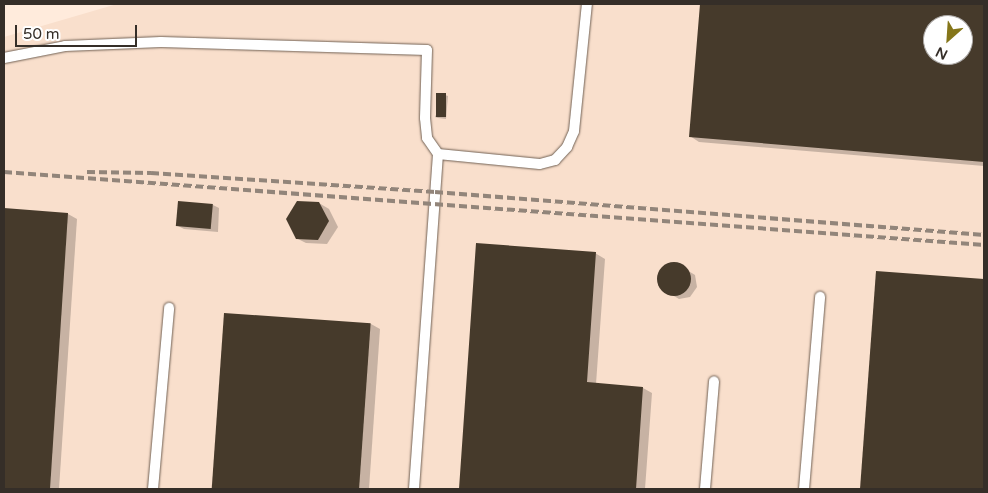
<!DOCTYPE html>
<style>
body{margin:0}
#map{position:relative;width:988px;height:493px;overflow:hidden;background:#ffebdc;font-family:"Varela Round",sans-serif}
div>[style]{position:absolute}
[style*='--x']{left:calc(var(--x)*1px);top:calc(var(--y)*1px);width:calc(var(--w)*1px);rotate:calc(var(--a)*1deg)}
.built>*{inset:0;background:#f9dfcc}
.shadow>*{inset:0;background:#0003}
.building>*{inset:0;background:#463a2b;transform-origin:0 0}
.round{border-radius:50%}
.roads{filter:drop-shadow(0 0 1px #716154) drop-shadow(0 0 1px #716154)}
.service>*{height:10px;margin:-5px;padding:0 5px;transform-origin:5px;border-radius:5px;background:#fff}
.rail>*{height:4px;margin-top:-2px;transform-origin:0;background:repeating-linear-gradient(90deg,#92857a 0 8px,transparent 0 12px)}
span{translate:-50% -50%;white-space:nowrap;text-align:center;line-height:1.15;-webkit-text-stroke:5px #fff;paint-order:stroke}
.frame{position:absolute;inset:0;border:5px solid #352e28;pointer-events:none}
.north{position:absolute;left:923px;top:15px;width:50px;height:50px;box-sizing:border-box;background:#fff;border:1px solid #aeaba9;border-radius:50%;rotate:206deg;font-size:14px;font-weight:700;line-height:20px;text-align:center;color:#352e28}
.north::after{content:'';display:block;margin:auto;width:18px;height:22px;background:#85761a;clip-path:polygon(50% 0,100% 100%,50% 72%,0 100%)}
.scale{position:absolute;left:15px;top:25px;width:122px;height:22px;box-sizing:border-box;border:2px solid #352e28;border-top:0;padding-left:6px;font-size:15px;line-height:18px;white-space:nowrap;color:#352e28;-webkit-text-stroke:4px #fff;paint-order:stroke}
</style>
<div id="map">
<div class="built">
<i style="clip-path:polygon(evenodd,117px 4px,984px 4px,984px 489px,4px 489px,4px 37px,117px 4px,933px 25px,963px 25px,963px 55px,933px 55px,933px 25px)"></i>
</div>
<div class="shadow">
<i style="clip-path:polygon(evenodd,701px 4px,984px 4px,984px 166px,699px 142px,690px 136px,701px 4px,933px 25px,963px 25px,963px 55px,933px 55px,933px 25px)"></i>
<i style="clip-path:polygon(445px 95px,448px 96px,446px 119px,438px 118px,435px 117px)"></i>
<i style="clip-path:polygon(319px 203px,329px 209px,338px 227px,327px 244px,306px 243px,296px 238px)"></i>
<i style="clip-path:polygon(213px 205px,219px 208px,218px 232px,184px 229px,178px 226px)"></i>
<i style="clip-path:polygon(4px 209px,68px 214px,77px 219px,59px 489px,4px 489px)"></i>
<i style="clip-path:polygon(478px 245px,595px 253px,605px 259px,596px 384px,643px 388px,652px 393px,645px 489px,460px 489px)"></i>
<i style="clip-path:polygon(677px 264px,695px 275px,697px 287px,690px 297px,679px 299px,662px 289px,658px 279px,664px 267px)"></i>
<i style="clip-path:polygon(877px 273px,984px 281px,984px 489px,862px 489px)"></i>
<i style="clip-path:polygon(226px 314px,371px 324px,380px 329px,369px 489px,214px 489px)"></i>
</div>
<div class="building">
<i style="clip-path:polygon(evenodd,700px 4px,984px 4px,984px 162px,689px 137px,700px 4px,933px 25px,963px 25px,963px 55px,933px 55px,933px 25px)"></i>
<i style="left:436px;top:93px;width:10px;height:24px"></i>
<i style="left:178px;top:201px;width:35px;height:25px;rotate:5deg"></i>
<i style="clip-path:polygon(297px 201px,319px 202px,329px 221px,318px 240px,296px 239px,286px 219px)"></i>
<i style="clip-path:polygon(4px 208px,68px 213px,50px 489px,4px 489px)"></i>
<i style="clip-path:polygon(476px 243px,596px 252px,587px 382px,643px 387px,636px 489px,459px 489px)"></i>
<i class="round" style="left:657px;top:262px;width:34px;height:34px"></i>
<i style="clip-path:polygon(876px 271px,984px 279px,984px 489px,860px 489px)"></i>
<i style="left:224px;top:313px;width:147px;height:176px;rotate:4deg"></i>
</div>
<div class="roads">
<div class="service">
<i style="--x:4;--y:58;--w:62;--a:-11.1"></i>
<i style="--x:65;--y:46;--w:96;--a:-2.4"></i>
<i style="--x:161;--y:42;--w:266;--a:1.7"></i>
<i style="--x:427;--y:50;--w:68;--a:91.7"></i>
<i style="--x:425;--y:118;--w:20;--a:84"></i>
<i style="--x:427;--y:138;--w:19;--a:55"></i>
<i style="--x:438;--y:154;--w:336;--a:94.1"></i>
<i style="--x:438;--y:154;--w:102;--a:5.6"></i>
<i style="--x:540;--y:164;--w:16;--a:-15"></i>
<i style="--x:555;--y:160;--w:18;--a:-47"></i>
<i style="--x:567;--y:147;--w:17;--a:-66"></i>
<i style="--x:574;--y:131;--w:128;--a:-84.2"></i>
<i style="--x:153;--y:489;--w:182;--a:-84.9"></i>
<i style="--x:705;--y:489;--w:108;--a:-85.2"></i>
<i style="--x:804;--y:489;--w:193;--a:-85.2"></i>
</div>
</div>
<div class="rail">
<i style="--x:4;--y:172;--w:983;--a:4.26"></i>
<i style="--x:87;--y:172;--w:64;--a:0.9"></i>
<i style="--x:151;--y:173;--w:285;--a:3.8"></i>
<i style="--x:435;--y:192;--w:551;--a:4.48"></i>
</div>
<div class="frame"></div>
<div class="north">N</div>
<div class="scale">50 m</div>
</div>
